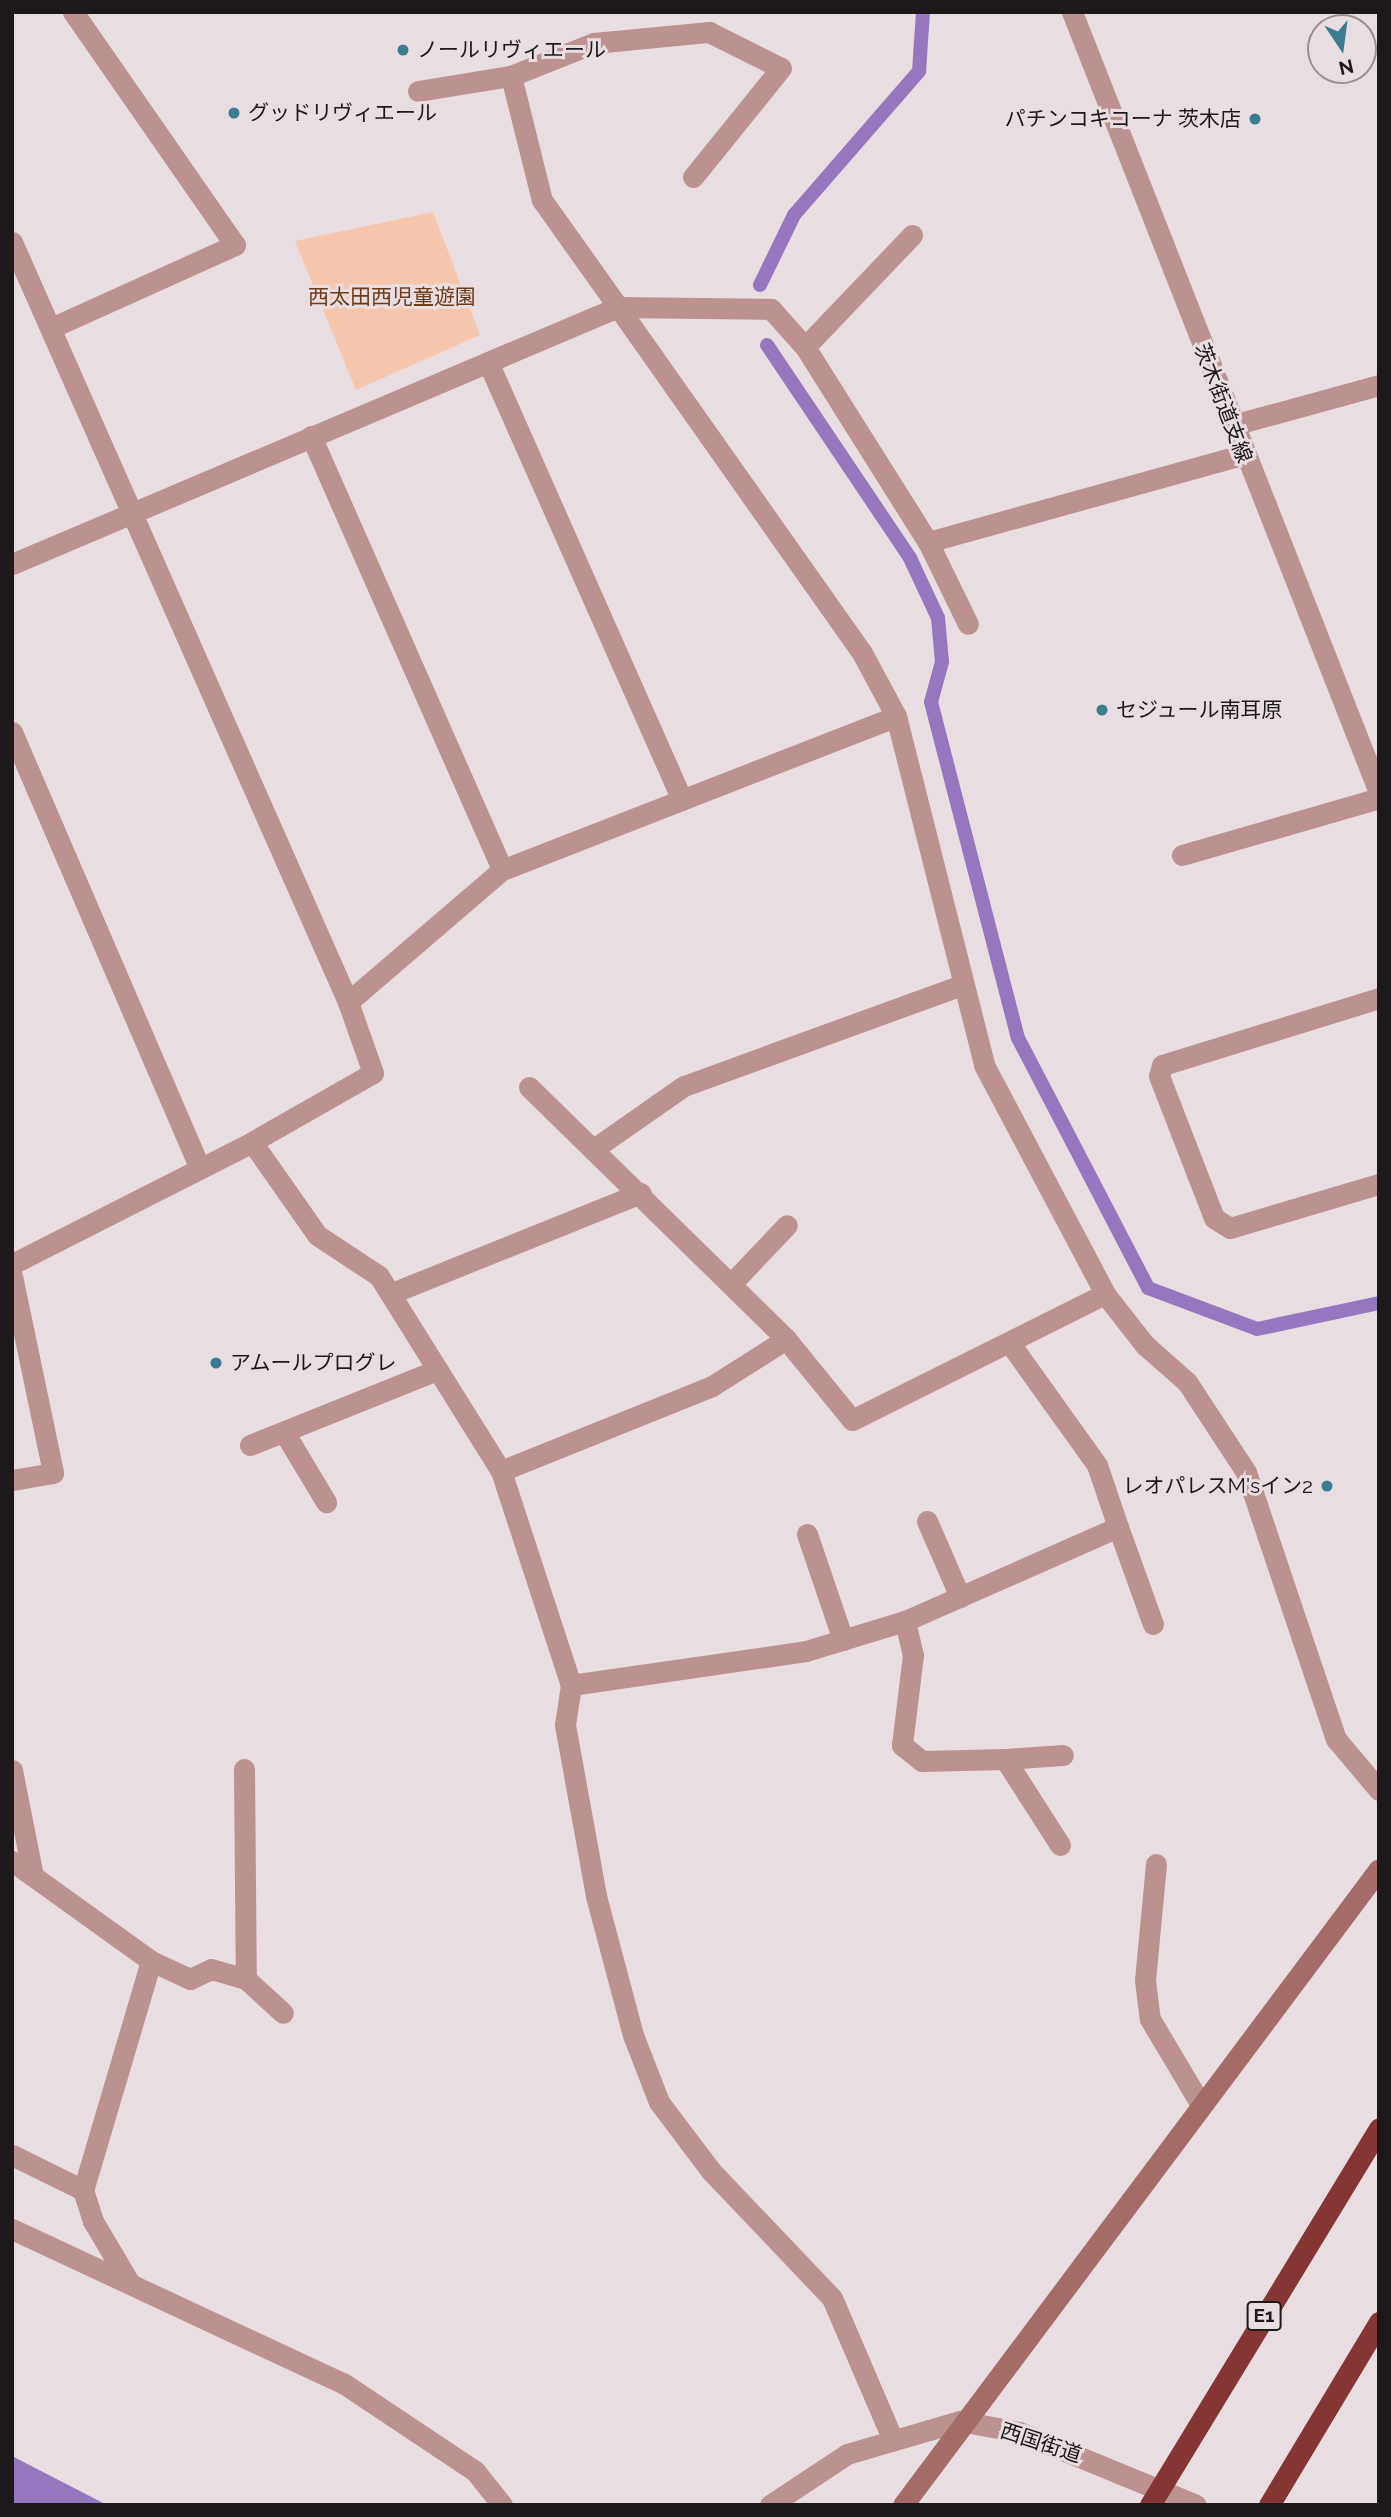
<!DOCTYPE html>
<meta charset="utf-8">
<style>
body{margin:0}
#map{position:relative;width:1391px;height:2517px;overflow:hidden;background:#e8dde1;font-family:Raleway,"Noto Sans JP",sans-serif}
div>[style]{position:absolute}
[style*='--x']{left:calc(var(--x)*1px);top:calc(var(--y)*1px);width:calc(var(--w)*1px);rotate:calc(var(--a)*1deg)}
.green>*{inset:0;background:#f5c6ac}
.water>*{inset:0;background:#9577bf}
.stream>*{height:14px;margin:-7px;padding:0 7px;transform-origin:7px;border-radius:7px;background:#9577bf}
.lane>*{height:21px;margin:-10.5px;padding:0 10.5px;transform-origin:10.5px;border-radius:10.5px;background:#bb928f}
.street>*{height:21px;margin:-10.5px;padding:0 10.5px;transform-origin:10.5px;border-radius:10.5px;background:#bb928f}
.secondary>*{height:21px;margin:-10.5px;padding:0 10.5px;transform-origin:10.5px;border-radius:10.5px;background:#a56b68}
.highway>*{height:21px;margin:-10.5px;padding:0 10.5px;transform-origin:10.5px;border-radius:10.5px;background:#853534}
.highway-bridge>*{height:21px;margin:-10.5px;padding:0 10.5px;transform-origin:10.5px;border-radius:10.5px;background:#853534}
.dots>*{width:19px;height:19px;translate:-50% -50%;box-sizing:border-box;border:4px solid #e8dde1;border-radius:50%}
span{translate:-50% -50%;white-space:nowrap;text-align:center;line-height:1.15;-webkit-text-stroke:6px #e8dde1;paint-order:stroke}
.shield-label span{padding:2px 5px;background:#e8dde1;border:2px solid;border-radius:5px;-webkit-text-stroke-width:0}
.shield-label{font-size:19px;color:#1d191a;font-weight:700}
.poi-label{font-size:21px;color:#1d191a}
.left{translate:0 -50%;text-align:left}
.right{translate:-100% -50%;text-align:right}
.park-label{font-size:21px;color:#6d3b1a}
.street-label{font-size:21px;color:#1d191a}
.frame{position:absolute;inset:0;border:14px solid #1d191a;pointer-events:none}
.north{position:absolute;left:1307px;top:14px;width:70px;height:70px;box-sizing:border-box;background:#e8dde1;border:2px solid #978f91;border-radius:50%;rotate:167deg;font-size:19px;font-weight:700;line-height:28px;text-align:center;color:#1d191a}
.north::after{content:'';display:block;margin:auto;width:24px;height:32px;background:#3c7c90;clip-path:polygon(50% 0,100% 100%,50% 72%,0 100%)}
</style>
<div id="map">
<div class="green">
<i style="clip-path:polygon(433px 212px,480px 335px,356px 390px,295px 241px)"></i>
</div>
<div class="water">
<i style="clip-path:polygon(12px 2456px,107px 2505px,12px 2505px)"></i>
</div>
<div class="stream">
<i style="--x:760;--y:285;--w:78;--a:-64.1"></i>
<i style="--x:794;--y:215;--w:191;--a:-49"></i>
<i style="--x:919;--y:71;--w:59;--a:-86.1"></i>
<i style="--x:767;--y:345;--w:257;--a:56.1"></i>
<i style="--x:910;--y:558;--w:66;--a:65"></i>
<i style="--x:938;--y:618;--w:44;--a:84.8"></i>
<i style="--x:942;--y:662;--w:41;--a:105.4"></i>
<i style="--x:931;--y:702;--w:347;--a:75.5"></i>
<i style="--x:1018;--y:1038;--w:282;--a:62.5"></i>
<i style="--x:1148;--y:1288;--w:116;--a:20.6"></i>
<i style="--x:1257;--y:1329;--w:125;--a:-12"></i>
</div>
<div class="lane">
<i style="--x:618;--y:307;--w:153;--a:0.7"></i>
<i style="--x:927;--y:1521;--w:83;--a:66.5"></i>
<i style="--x:807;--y:1534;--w:112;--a:71.2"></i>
<i style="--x:1156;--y:1864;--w:117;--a:95.4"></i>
<i style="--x:1145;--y:1980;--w:39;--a:83"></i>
<i style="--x:1150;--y:2019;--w:100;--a:59.3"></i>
</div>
<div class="street">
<i style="--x:1072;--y:12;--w:838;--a:68.52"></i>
<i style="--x:511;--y:76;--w:128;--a:76"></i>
<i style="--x:542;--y:200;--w:131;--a:54.6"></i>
<i style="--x:418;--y:91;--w:94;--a:-9.2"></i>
<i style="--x:511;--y:76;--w:89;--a:-21.7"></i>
<i style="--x:594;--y:43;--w:116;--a:-5.5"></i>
<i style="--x:709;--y:32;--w:80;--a:26.6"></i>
<i style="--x:781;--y:68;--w:140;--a:128.9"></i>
<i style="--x:12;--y:242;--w:831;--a:66.15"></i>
<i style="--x:771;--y:309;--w:51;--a:48.2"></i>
<i style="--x:805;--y:347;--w:231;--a:57.8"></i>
<i style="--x:928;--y:542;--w:326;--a:-15.5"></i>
<i style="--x:51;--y:328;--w:202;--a:-24.3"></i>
<i style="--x:235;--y:245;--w:284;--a:-124.8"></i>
<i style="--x:805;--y:347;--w:155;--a:-46.3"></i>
<i style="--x:488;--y:362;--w:479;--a:66.1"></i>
<i style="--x:1233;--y:425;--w:151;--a:-15.3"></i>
<i style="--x:311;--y:436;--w:474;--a:66.2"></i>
<i style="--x:928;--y:542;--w:91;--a:64"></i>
<i style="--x:12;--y:564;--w:658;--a:-22.98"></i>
<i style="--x:618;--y:307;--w:421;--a:54.8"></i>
<i style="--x:861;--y:651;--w:74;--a:61.7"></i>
<i style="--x:896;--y:716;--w:360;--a:75.8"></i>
<i style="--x:984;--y:1065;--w:259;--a:62.1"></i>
<i style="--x:1105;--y:1294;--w:65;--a:51.9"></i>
<i style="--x:1145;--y:1345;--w:56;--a:41.4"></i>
<i style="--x:1187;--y:1382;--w:108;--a:56.8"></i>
<i style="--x:1246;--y:1472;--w:282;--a:71.4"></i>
<i style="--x:1336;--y:1739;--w:67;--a:49.9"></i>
<i style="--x:12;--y:732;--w:475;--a:66.7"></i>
<i style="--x:1182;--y:855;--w:205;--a:-16.1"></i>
<i style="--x:1379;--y:998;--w:227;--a:162.8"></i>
<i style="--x:1162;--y:1065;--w:11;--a:105"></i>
<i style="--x:1159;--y:1076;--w:152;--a:68.8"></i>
<i style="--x:1214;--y:1218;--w:19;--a:32"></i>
<i style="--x:1230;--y:1228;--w:155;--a:-16.5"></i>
<i style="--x:529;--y:1087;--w:360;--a:44.4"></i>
<i style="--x:252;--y:1142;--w:113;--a:55"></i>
<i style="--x:317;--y:1235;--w:74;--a:33.5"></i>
<i style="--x:379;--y:1276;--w:230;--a:58"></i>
<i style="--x:501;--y:1471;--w:227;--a:-21.9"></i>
<i style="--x:712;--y:1386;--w:88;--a:-32.4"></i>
<i style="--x:786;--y:1339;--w:104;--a:50.8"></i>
<i style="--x:852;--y:1420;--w:283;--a:-26.5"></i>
<i style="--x:595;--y:1148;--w:108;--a:-34.9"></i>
<i style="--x:684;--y:1086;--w:296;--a:-20"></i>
<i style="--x:12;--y:1264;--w:269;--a:-26.9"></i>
<i style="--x:252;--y:1142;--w:139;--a:-29.7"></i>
<i style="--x:373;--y:1073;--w:75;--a:-109.4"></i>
<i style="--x:348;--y:1002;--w:203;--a:-40.6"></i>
<i style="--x:502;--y:870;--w:423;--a:-21.3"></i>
<i style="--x:12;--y:1276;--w:201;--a:78.2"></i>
<i style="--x:53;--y:1473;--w:42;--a:170.3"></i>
<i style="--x:731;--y:1284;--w:81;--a:-46.5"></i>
<i style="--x:392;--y:1293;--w:268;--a:-21.9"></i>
<i style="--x:284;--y:1432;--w:82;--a:59"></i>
<i style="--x:250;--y:1445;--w:198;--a:-21.9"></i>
<i style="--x:501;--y:1471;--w:225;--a:71.9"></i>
<i style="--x:571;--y:1685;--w:237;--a:-8.2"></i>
<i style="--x:806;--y:1651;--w:103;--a:-16.9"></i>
<i style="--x:905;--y:1621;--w:233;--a:-23.8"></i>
<i style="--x:1118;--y:1527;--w:65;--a:-108.7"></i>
<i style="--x:1097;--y:1465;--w:151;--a:-125.6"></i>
<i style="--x:1118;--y:1527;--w:103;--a:70.2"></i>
<i style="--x:905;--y:1621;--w:35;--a:77"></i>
<i style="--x:913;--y:1655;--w:91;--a:97"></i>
<i style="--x:902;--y:1745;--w:26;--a:39"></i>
<i style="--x:922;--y:1761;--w:83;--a:-1.4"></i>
<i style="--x:1005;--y:1759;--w:102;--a:57.4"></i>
<i style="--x:571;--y:1685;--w:40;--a:98.5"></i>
<i style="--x:565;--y:1725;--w:174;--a:79.7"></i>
<i style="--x:596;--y:1896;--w:144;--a:75.1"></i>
<i style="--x:633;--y:2035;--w:72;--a:68.8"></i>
<i style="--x:659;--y:2102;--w:86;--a:53"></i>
<i style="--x:711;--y:2171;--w:175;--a:46.4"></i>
<i style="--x:832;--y:2298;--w:155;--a:66.8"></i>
<i style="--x:1005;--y:1759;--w:58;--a:-3.9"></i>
<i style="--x:244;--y:1769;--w:210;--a:89.5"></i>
<i style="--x:12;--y:1770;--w:103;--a:78.8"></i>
<i style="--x:12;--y:1861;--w:171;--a:35.7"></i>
<i style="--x:151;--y:1961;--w:239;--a:106.5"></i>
<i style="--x:83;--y:2190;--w:33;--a:72"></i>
<i style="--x:93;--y:2221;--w:71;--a:59.5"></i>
<i style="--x:151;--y:1961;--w:43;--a:24.8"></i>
<i style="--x:190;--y:1979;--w:23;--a:-25"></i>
<i style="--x:211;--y:1969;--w:36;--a:16"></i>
<i style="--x:246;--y:1979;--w:50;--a:42.6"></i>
<i style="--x:12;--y:2155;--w:79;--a:26.2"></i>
<i style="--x:12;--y:2229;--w:365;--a:25"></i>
<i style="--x:343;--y:2383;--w:159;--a:33.7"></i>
<i style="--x:475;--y:2471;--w:43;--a:51.5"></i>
<i style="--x:770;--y:2505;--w:92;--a:-33.5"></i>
<i style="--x:847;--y:2454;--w:118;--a:-16.3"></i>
<i style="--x:960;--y:2421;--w:60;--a:10.6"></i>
<i style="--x:1019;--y:2432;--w:191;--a:22.4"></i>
</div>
<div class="secondary">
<i style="--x:903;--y:2505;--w:794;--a:-53.19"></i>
</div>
<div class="highway">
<i style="--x:1269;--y:2505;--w:214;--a:-59"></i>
</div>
<div class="highway-bridge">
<i style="--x:1150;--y:2505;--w:441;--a:-58.7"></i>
</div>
<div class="dots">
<i style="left:403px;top:50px;background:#3c7c90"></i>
<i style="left:234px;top:113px;background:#3c7c90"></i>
<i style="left:1255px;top:119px;background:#3c7c90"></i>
<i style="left:1102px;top:710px;background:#3c7c90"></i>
<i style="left:216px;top:1363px;background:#3c7c90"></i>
<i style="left:1327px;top:1486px;background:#3c7c90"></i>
</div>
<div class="shield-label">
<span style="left:1264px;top:2316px">E1</span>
</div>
<div class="poi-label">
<span class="left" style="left:417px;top:50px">ノールリヴィエール</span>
<span class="left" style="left:248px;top:113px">グッドリヴィエール</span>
<span class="right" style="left:1241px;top:119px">パチンコキコーナ 茨木店</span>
<span class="left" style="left:1116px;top:710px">セジュール南耳原</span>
<span class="left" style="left:230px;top:1363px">アムールプログレ</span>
<span class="right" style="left:1313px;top:1486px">レオパレスM'sイン2</span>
</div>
<div class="park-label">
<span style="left:392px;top:297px">西太田西児童遊園</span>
</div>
<div class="street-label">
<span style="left:1223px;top:403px;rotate:69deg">茨木街道支線</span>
<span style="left:1041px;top:2443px;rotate:18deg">西国街道</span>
</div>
<div class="frame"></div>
<div class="north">N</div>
</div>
